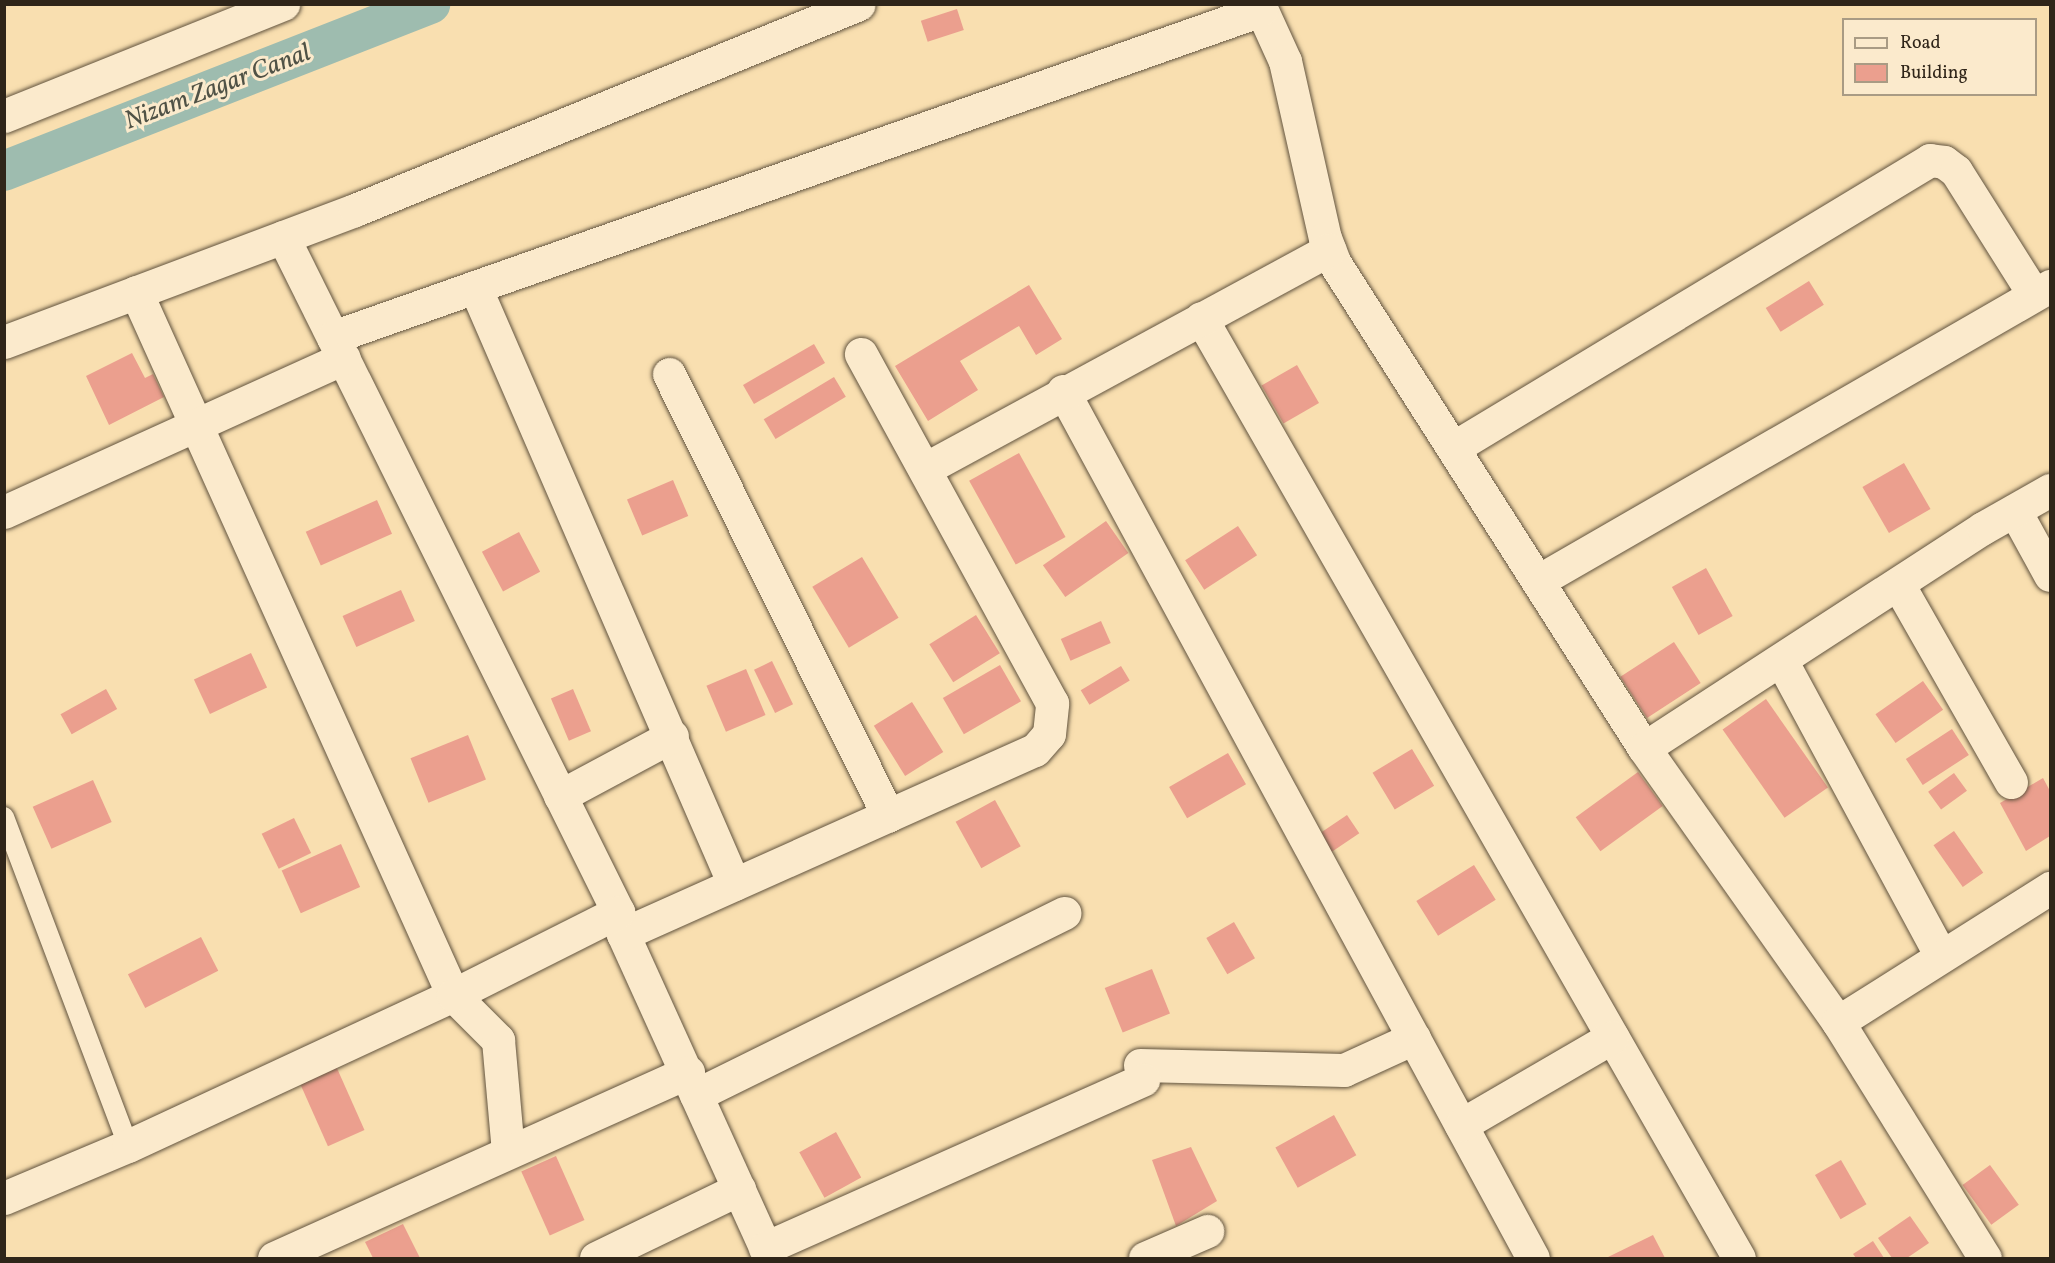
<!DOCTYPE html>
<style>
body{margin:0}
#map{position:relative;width:2055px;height:1263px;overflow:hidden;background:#f9dfb0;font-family:Vollkorn,serif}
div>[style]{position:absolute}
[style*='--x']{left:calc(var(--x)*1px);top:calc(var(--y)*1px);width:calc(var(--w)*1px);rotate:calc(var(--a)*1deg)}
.canal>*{height:40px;margin:-20px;padding:0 20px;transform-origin:20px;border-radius:20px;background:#9ebcaf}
.building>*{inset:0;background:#eb9f8e;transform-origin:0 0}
.roads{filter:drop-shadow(0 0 2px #62543f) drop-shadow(0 0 2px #62543f)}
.lane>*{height:20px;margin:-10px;padding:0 10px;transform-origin:10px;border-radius:10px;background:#fbeacc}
.street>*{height:33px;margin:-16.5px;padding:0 16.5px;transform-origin:16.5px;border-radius:16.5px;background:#fbeacc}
span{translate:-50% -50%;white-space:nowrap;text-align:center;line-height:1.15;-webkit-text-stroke:6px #fbeacc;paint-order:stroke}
.water-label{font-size:26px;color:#505246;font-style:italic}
.frame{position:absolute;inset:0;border:6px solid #2f2519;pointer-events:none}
.legend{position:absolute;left:1842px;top:18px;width:195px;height:78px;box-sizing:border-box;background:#fbeacc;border:2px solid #a99b84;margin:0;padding:8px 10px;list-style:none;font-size:18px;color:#2f2519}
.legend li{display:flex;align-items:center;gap:12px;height:30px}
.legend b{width:30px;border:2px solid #a99b84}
</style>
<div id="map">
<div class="canal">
<i style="--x:4;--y:171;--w:458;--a:-21.4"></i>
</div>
<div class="building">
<i style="left:957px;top:9px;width:22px;height:38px;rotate:72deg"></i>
<i style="left:1809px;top:281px;width:28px;height:51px;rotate:58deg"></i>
<i style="clip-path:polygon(1029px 285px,1062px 339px,1036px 355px,1019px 326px,960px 361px,978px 390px,928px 421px,895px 366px)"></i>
<i style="left:814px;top:344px;width:22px;height:82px;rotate:60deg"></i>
<i style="clip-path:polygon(132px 353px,145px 378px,153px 374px,164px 397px,109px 425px,86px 376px)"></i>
<i style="left:1297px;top:365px;width:44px;height:41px;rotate:60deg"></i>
<i style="left:834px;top:377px;width:23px;height:82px;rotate:59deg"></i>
<i style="left:1019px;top:453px;width:96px;height:57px;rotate:61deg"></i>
<i style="left:1904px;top:463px;width:53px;height:48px;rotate:60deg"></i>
<i style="left:673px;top:480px;width:39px;height:50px;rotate:67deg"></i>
<i style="left:377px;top:500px;width:37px;height:78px;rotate:66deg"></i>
<i style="left:1106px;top:521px;width:39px;height:77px;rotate:55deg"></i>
<i style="left:1238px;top:526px;width:35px;height:63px;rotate:57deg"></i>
<i style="left:519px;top:532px;width:45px;height:42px;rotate:62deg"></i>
<i style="left:862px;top:557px;width:71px;height:58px;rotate:59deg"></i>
<i style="left:1706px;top:568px;width:55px;height:39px;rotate:61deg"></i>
<i style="left:401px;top:590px;width:34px;height:64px;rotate:66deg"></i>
<i style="left:976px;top:615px;width:45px;height:55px;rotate:58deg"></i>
<i style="left:1101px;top:621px;width:24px;height:44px;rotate:66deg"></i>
<i style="left:1674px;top:642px;width:49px;height:64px;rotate:57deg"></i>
<i style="left:251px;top:653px;width:38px;height:63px;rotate:65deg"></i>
<i style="left:772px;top:661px;width:48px;height:20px;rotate:64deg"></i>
<i style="left:1000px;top:665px;width:42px;height:66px;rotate:60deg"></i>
<i style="left:1121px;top:666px;width:17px;height:47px;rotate:59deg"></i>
<i style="left:746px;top:669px;width:50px;height:43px;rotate:67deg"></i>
<i style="left:1923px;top:681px;width:35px;height:58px;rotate:55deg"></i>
<i style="left:106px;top:689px;width:23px;height:52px;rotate:61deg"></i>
<i style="left:573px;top:689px;width:46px;height:24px;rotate:67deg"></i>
<i style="left:1766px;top:699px;width:108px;height:53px;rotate:55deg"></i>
<i style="left:912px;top:702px;width:59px;height:45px;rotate:58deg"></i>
<i style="left:1952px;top:729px;width:31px;height:55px;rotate:57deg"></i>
<i style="left:468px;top:735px;width:48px;height:62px;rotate:68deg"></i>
<i style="left:1412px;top:749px;width:43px;height:46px;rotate:59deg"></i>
<i style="left:1228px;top:753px;width:36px;height:68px;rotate:60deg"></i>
<i style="left:1638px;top:772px;width:42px;height:77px;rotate:54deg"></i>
<i style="left:1954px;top:773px;width:22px;height:32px;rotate:54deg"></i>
<i style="clip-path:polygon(2043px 778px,2050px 791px,2050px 836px,2026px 851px,2000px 803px)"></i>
<i style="left:93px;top:780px;width:46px;height:66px;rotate:66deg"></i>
<i style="left:995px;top:800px;width:53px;height:45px;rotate:61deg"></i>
<i style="left:1347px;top:815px;width:22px;height:38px;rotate:56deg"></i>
<i style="left:294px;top:818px;width:39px;height:36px;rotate:64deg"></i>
<i style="left:1954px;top:831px;width:51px;height:25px;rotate:55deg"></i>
<i style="left:341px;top:844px;width:47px;height:65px;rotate:66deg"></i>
<i style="left:1474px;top:865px;width:41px;height:68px;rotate:58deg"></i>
<i style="left:1234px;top:922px;width:42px;height:32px;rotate:60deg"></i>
<i style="left:201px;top:937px;width:38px;height:82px;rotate:63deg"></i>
<i style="left:1152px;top:969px;width:48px;height:51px;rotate:68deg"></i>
<i style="left:336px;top:1066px;width:70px;height:40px;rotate:66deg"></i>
<i style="left:1334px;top:1115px;width:46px;height:67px;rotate:61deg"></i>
<i style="left:836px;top:1132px;width:52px;height:42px;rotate:61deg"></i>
<i style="clip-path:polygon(1191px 1147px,1217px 1201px,1176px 1226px,1152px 1160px)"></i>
<i style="left:556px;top:1156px;width:70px;height:38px;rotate:66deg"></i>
<i style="left:1841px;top:1160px;width:51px;height:30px;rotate:60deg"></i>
<i style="left:1990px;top:1165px;width:49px;height:34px;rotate:54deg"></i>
<i style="clip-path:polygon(1910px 1216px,1929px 1243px,1907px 1258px,1892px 1258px,1878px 1238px)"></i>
<i style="clip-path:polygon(403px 1224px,420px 1258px,373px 1258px,365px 1242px)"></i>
<i style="clip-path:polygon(1653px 1235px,1665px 1258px,1606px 1258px)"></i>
<i style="clip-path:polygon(1873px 1241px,1884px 1258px,1856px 1258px,1853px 1254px)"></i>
</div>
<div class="roads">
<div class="lane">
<i style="--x:4;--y:817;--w:352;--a:69.3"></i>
</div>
<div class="street">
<i style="--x:1259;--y:4;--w:63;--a:65.5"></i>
<i style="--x:1285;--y:61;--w:181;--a:77.3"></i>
<i style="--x:1325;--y:238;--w:26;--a:69"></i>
<i style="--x:1334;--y:262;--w:576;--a:57.47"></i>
<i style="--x:1644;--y:748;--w:336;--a:54.7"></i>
<i style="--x:1838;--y:1022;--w:278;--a:58.1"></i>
<i style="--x:4;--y:116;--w:301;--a:-21.9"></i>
<i style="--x:283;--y:237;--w:754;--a:63.6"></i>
<i style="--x:618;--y:912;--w:23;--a:77"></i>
<i style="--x:623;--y:934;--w:356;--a:65.6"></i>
<i style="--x:475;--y:287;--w:651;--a:66.55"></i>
<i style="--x:136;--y:292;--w:771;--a:65.73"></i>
<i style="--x:453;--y:995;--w:64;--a:45"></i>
<i style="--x:498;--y:1040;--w:112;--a:84.9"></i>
<i style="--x:1201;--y:318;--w:1083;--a:60.22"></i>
<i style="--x:333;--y:337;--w:984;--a:-19.41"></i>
<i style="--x:4;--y:342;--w:375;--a:-20.6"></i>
<i style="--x:355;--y:210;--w:544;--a:-22.23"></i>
<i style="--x:669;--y:374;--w:493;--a:63.6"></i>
<i style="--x:1063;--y:391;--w:986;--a:61.54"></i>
<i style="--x:1453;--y:448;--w:557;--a:-31.12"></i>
<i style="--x:1930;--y:160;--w:14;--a:8"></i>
<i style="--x:1944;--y:162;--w:15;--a:37"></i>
<i style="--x:1956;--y:171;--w:146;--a:57.8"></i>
<i style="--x:925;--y:469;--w:460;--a:-28.5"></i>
<i style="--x:2015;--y:511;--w:73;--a:61.3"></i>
<i style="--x:4;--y:512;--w:373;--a:-24.4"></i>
<i style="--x:1538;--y:581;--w:591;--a:-29.95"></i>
<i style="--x:1898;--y:584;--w:228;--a:60.3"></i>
<i style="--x:1781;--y:660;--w:336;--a:61.6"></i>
<i style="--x:1644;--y:748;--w:404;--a:-33"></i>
<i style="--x:1983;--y:528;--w:77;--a:-29.6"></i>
<i style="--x:560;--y:796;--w:127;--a:-28.2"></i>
<i style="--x:623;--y:934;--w:451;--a:-24.1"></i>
<i style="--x:1035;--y:750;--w:21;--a:-49"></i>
<i style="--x:1049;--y:734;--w:31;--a:-84"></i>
<i style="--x:1052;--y:703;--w:398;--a:-118.7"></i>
<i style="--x:1838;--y:1022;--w:251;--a:-32.3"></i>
<i style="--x:1140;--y:1065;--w:204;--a:1.4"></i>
<i style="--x:1344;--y:1070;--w:77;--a:-24.6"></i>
<i style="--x:696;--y:1095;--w:411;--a:-26.3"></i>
<i style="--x:1461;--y:1125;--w:175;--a:-30.2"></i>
<i style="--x:4;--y:1198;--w:134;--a:-22.8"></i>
<i style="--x:128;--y:1146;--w:358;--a:-24.9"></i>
<i style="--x:453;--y:995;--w:185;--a:-26.7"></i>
<i style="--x:765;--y:1248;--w:414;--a:-24"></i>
<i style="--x:274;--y:1258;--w:454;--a:-24.2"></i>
<i style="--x:596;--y:1258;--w:159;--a:-25.8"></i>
<i style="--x:1145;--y:1258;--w:68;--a:-23.5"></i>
</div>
</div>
<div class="water-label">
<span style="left:218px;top:88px;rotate:-21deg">Nizam Zagar Canal</span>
</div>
<div class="frame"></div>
<ul class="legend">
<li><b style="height:8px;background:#fbeacc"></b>Road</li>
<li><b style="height:16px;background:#eb9f8e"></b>Building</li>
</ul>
</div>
